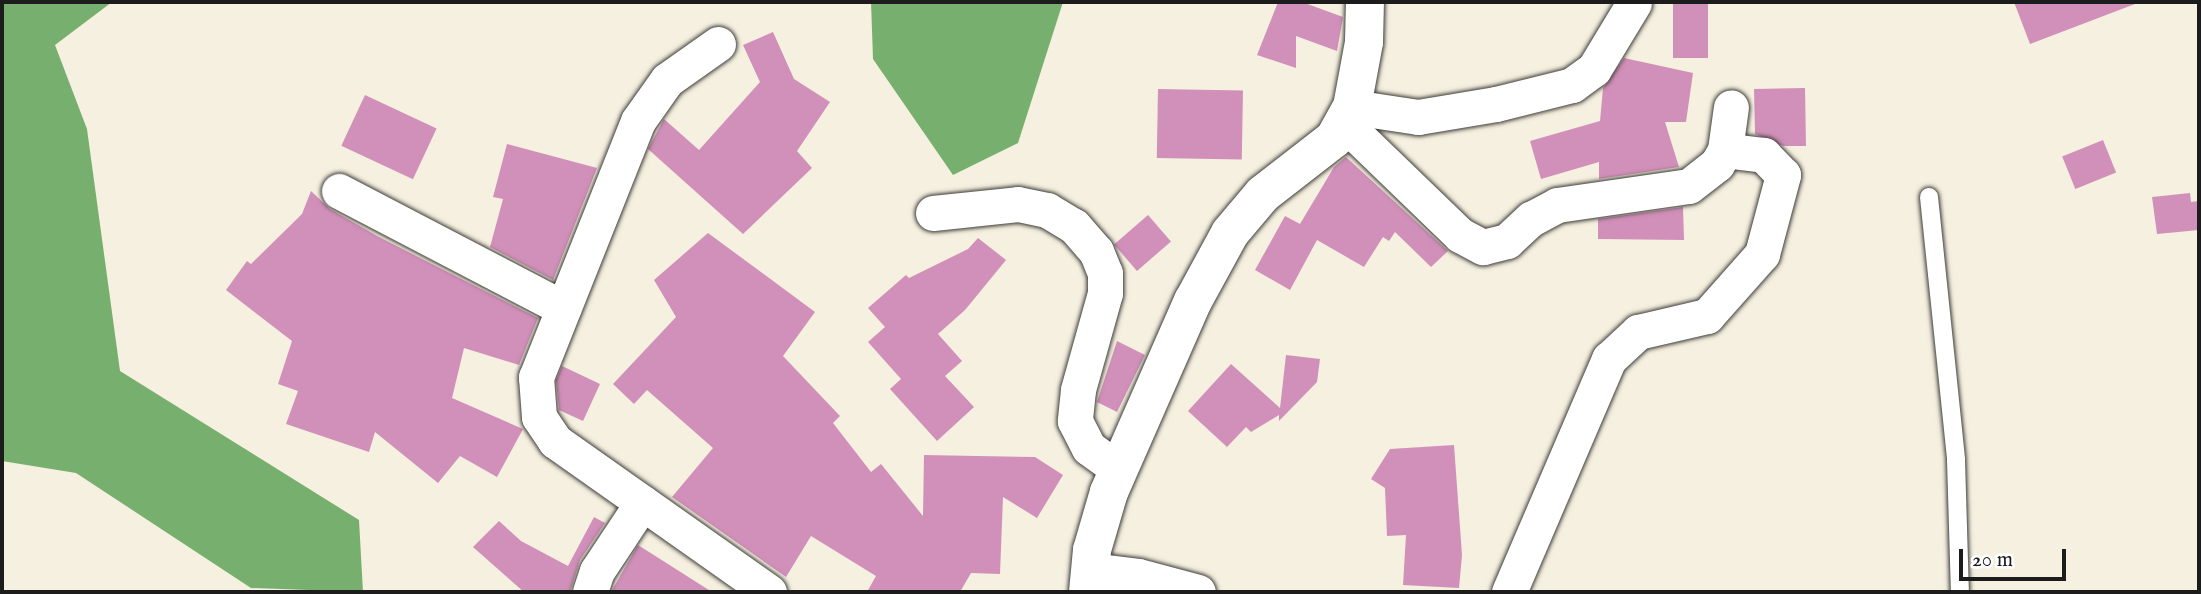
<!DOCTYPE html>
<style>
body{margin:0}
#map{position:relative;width:2201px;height:594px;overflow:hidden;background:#f5f0df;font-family:"IM FELL English",serif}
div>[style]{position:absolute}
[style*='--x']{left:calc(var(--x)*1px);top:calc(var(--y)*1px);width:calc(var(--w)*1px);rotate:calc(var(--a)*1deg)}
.forest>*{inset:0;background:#77b06e}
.building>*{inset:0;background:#d190b9;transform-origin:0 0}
.roads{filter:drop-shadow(0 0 2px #3d3c39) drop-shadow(0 0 2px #3d3c39)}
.lane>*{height:18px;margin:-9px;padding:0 9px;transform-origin:9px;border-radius:9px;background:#fff}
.street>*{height:35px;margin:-17.5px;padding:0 17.5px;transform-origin:17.5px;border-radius:17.5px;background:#fff}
.secondary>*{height:38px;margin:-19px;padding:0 19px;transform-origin:19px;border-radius:19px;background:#fff}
span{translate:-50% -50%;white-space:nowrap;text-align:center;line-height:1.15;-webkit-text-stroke:6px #fff;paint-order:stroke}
.frame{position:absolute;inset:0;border:4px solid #1c1c1c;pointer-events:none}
.scale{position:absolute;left:1959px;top:549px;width:107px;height:32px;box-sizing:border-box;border:4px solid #1c1c1c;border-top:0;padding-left:9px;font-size:21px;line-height:24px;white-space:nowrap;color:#1c1c1c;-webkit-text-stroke:5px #fff;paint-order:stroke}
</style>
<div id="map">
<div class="forest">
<i style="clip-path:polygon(2px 2px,112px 2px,55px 45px,87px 129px,120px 371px,359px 520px,363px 592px,251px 588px,76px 473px,2px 461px)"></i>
<i style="clip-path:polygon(871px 2px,1063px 2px,1018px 143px,953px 175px,873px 59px)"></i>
</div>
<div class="building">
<i style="clip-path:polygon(1278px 2px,1302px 2px,1343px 17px,1337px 51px,1296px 36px,1296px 68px,1257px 55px)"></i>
<i style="left:1673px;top:2px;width:35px;height:56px"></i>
<i style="clip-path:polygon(2014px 2px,2134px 2px,2135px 4px,2030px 44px)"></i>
<i style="clip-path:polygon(773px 32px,794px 79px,830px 102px,797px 151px,812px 168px,743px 234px,648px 149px,664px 119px,699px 150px,760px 82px,743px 45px)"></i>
<i style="clip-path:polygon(1624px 58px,1693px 73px,1686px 122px,1665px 122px,1679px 167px,1599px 179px,1599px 162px,1541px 179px,1530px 141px,1600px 121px,1603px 88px)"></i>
<i style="clip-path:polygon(1805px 88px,1806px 146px,1783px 146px,1755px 134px,1754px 89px)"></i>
<i style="left:1158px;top:89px;width:85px;height:69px;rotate:1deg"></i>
<i style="left:365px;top:95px;width:79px;height:56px;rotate:25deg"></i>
<i style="left:2103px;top:140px;width:35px;height:44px;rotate:68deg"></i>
<i style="clip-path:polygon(507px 144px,597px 168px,553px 280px,490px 247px,503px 199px,493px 197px)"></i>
<i style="clip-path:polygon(1346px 157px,1448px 251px,1431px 267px,1395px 232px,1389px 241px,1383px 237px,1364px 267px,1317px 240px,1290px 290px,1255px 270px,1285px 216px,1300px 224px,1334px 167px)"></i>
<i style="clip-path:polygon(311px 191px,330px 209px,379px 237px,538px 318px,519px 365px,464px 348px,452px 398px,523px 429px,497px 477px,460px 456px,438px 483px,375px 432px,369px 452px,286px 424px,298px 391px,278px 384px,292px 341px,226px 290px,247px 261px,251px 264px,302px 214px)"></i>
<i style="clip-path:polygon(2190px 193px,2191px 202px,2199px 201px,2199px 230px,2157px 234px,2152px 197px)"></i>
<i style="clip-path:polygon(1683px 207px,1684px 240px,1598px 239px,1598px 219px)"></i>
<i style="left:1148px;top:215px;width:35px;height:45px;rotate:49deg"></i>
<i style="clip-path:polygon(708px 233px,815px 312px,783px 356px,840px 416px,833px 423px,871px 472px,881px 464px,923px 516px,924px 455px,1035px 457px,1063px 475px,1037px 518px,1003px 497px,1000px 574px,971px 573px,960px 592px,867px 592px,876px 576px,811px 536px,786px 577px,672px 497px,713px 448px,647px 390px,634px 404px,613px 384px,676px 317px,654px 280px)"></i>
<i style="clip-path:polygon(978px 238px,1006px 260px,965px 310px,938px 334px,962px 361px,945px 376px,974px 407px,937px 441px,890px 389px,901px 379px,868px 342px,885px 327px,868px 308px,906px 275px,909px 278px,968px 249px)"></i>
<i style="clip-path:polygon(1117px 341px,1145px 355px,1117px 412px,1097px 402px)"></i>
<i style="clip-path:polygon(1286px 355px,1320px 359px,1317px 382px,1279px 421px,1279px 415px,1251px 432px,1246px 427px,1227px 447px,1188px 411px,1231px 364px,1280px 408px)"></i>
<i style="clip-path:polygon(562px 366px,600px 384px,583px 421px,559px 410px,556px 380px)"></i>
<i style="clip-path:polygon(1454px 445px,1462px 555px,1459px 588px,1403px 585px,1406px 535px,1387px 536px,1385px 488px,1371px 479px,1390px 449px)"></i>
<i style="clip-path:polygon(594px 517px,605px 523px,580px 560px,570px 592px,524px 592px,473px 547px,499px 521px,521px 541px,568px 566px)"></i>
<i style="clip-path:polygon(638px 545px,712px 592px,611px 592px)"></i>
</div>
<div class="roads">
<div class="lane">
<i style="--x:1929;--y:197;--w:264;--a:84.1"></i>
<i style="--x:1956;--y:460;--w:132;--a:88.3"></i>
</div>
<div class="street">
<i style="--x:718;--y:44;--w:62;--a:144.8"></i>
<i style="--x:667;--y:80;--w:50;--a:125.3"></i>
<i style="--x:638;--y:121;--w:276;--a:111.7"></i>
<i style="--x:536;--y:377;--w:40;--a:85.7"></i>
<i style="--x:539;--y:417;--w:29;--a:56"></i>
<i style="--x:555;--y:441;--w:262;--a:35.2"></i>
<i style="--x:1352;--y:107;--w:67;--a:8.6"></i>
<i style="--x:1418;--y:117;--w:79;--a:-9.5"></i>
<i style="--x:1496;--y:104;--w:78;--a:-14"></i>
<i style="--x:1572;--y:85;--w:27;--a:-36"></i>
<i style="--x:1594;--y:69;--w:77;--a:-58.8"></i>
<i style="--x:1343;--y:122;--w:163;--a:44"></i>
<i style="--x:1460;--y:235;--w:26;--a:28"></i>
<i style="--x:1483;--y:247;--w:25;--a:-14"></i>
<i style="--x:1507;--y:241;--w:33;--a:-43"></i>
<i style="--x:1531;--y:219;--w:30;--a:-28"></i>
<i style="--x:1557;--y:205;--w:133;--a:-8.2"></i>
<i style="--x:1689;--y:186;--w:36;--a:-38"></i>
<i style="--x:1717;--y:164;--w:16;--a:-60"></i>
<i style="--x:1725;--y:150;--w:43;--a:-82.1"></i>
<i style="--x:339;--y:191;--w:253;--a:27.6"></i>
<i style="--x:933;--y:213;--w:85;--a:-6"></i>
<i style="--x:1018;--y:204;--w:30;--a:12"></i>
<i style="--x:1047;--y:210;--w:31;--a:31"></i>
<i style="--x:1074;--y:226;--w:33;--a:49"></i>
<i style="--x:1096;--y:251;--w:24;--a:68"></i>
<i style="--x:1105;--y:273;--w:20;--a:90"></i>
<i style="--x:1105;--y:293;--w:101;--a:105.6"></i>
<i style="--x:1078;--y:390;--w:31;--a:96"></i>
<i style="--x:1075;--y:421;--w:30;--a:63"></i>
<i style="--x:1089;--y:448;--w:36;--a:36"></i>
<i style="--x:1091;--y:570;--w:47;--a:7.3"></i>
<i style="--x:1138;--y:576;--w:62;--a:14.9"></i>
<i style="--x:590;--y:592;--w:22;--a:-72"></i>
<i style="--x:597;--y:571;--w:82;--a:-56.5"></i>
<i style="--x:1509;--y:592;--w:254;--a:-66.8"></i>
<i style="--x:1609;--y:359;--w:40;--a:-43"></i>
<i style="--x:1638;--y:332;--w:71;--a:-13.1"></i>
<i style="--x:1707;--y:316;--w:83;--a:-48.4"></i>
<i style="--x:1762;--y:254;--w:82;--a:-75.1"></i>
<i style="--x:1783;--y:175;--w:28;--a:-134"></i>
<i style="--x:1764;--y:155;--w:39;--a:-173"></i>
</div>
<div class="secondary">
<i style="--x:1088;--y:592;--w:42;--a:-84.6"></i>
<i style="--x:1092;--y:550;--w:60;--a:-73.7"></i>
<i style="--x:1109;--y:492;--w:209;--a:-66.3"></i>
<i style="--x:1193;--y:301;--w:77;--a:-61.4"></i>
<i style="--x:1230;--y:233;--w:51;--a:-49.8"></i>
<i style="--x:1263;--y:194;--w:90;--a:-37.8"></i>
<i style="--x:1334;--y:139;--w:37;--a:-61"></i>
<i style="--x:1352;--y:107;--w:66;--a:-79.5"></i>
<i style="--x:1364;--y:42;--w:40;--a:-88.6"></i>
</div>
</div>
<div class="frame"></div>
<div class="scale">20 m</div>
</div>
